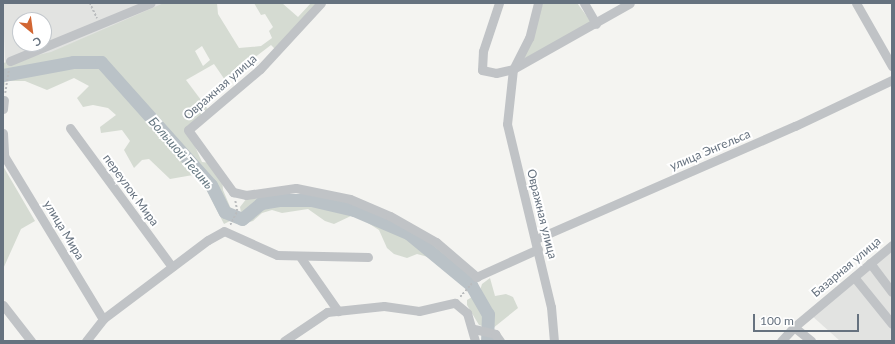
<!DOCTYPE html>
<meta charset="utf-8">
<style>
body{margin:0}
#map{position:relative;width:895px;height:344px;overflow:hidden;background:#f4f4f1;font-family:Lato,sans-serif}
div>[style]{position:absolute}
[style*='--x']{left:calc(var(--x)*1px);top:calc(var(--y)*1px);width:calc(var(--w)*1px);rotate:calc(var(--a)*1deg)}
.built>*{inset:0;background:#e2e3e1}
.green>*{inset:0;background:#d5dbd2}
.river>*{height:13px;margin:-6.5px;padding:0 6.5px;transform-origin:6.5px;border-radius:6.5px;background:#bac2c7}
.path>*{height:1.5px;margin-top:-0.75px;transform-origin:0;background:repeating-linear-gradient(90deg,#babcbe 0 2px,transparent 0 4px)}
.minor>*{height:9px;margin:-4.5px;padding:0 4.5px;transform-origin:4.5px;border-radius:4.5px;background:#c0c3c6}
span{translate:-50% -50%;white-space:nowrap;text-align:center;line-height:1.15;-webkit-text-stroke:4px #fff;paint-order:stroke}
.street-label{font-size:12px;color:#66727f}
.water-label{font-size:13px;color:#677983;font-style:italic}
.frame{position:absolute;inset:0;border:4px solid #66727f;pointer-events:none}
.north{position:absolute;left:12px;top:12px;width:40px;height:40px;box-sizing:border-box;background:#fff;border:1px solid #c2c7cc;border-radius:50%;rotate:151deg;font-size:11px;font-weight:700;line-height:16px;text-align:center;color:#66727f}
.north::after{content:'';display:block;margin:auto;width:14px;height:18px;background:#d26633;clip-path:polygon(50% 0,100% 100%,50% 72%,0 100%)}
.scale{position:absolute;left:753px;top:314px;width:106px;height:18px;box-sizing:border-box;border:2px solid #66727f;border-top:0;padding-left:5px;font-size:12px;line-height:14px;white-space:nowrap;color:#66727f;-webkit-text-stroke:3px #fff;paint-order:stroke}
</style>
<div id="map">
<div class="built">
<i style="clip-path:polygon(evenodd,3px 3px,177px 3px,102px 58px,5px 64px,3px 3px,20px 20px,44px 20px,44px 44px,20px 44px,20px 20px)"></i>
<i style="clip-path:polygon(892px 251px,892px 341px,840px 341px,811px 315px)"></i>
</div>
<div class="green">
<i style="clip-path:polygon(evenodd,164px 3px,217px 3px,218px 14px,239px 48px,261px 46px,272px 38px,269px 31px,273px 27px,265px 14px,261px 15px,254px 3px,282px 3px,298px 17px,311px 3px,319px 3px,276px 50px,271px 45px,225px 80px,214px 64px,186px 80px,210px 112px,188px 131px,202px 162px,212px 163px,222px 177px,223px 190px,231px 209px,232px 220px,224px 224px,206px 189px,193px 175px,170px 179px,149px 159px,142px 160px,134px 168px,124px 150px,130px 141px,122px 130px,101px 133px,100px 127px,116px 115px,108px 108px,93px 105px,83px 107px,77px 98px,89px 86px,74px 78px,47px 90px,25px 81px,5px 81px,3px 99px,3px 63px,51px 52px,164px 3px,202px 46px,210px 60px,203px 66px,195px 51px,202px 46px)"></i>
<i style="clip-path:polygon(543px 3px,577px 3px,592px 23px,522px 60px,534px 32px)"></i>
<i style="clip-path:polygon(3px 166px,35px 221px,21px 229px,3px 269px)"></i>
<i style="clip-path:polygon(301px 192px,347px 200px,352px 205px,353px 215px,334px 224px,325px 221px,308px 209px,282px 213px,272px 210px,262px 213px,253px 221px,243px 224px,240px 207px,247px 198px,268px 194px,296px 197px)"></i>
<i style="clip-path:polygon(368px 211px,437px 245px,473px 278px,469px 281px,461px 275px,453px 278px,428px 257px,417px 254px,407px 258px,394px 254px,387px 248px,379px 230px,357px 216px)"></i>
<i style="clip-path:polygon(490px 278px,495px 296px,506px 294px,513px 297px,518px 308px,492px 329px,479px 325px,467px 305px,467px 300px,472px 297px,477px 300px,482px 284px)"></i>
</div>
<div class="river">
<i style="--x:3;--y:75;--w:71;--a:-10.5"></i>
<i style="--x:73;--y:62;--w:28;--a:0"></i>
<i style="--x:101;--y:62;--w:165;--a:48.2"></i>
<i style="--x:211;--y:185;--w:30;--a:63"></i>
<i style="--x:225;--y:212;--w:18;--a:22"></i>
<i style="--x:242;--y:219;--w:25;--a:-40"></i>
<i style="--x:261;--y:203;--w:18;--a:-9"></i>
<i style="--x:279;--y:200;--w:32;--a:0"></i>
<i style="--x:311;--y:200;--w:44;--a:13.1"></i>
<i style="--x:354;--y:210;--w:59;--a:23.1"></i>
<i style="--x:408;--y:233;--w:82;--a:39.5"></i>
<i style="--x:471;--y:285;--w:34;--a:60"></i>
<i style="--x:488;--y:314;--w:27;--a:92"></i>
</div>
<div class="path">
<i style="--x:90;--y:3;--w:17;--a:65"></i>
<i style="--x:5;--y:93;--w:24;--a:-81"></i>
<i style="--x:230;--y:225;--w:16;--a:-63"></i>
<i style="--x:237;--y:211;--w:10;--a:-101"></i>
<i style="--x:460;--y:297;--w:18;--a:-49"></i>
</div>
<div class="minor">
<i style="--x:321;--y:3;--w:90;--a:132.7"></i>
<i style="--x:260;--y:69;--w:94;--a:139.7"></i>
<i style="--x:188;--y:130;--w:77;--a:54"></i>
<i style="--x:233;--y:192;--w:13;--a:13"></i>
<i style="--x:246;--y:195;--w:50;--a:-8"></i>
<i style="--x:296;--y:188;--w:55;--a:11.5"></i>
<i style="--x:350;--y:199;--w:43;--a:23"></i>
<i style="--x:390;--y:216;--w:53;--a:29.5"></i>
<i style="--x:436;--y:242;--w:54;--a:40.5"></i>
<i style="--x:499;--y:3;--w:51;--a:108.4"></i>
<i style="--x:483;--y:51;--w:19;--a:93"></i>
<i style="--x:482;--y:70;--w:14;--a:12"></i>
<i style="--x:496;--y:73;--w:17;--a:-13"></i>
<i style="--x:513;--y:69;--w:134;--a:-29.4"></i>
<i style="--x:538;--y:3;--w:36;--a:104"></i>
<i style="--x:529;--y:38;--w:35;--a:117"></i>
<i style="--x:513;--y:69;--w:55;--a:96.2"></i>
<i style="--x:507;--y:124;--w:188;--a:76.5"></i>
<i style="--x:551;--y:307;--w:34;--a:85"></i>
<i style="--x:584;--y:3;--w:24;--a:60"></i>
<i style="--x:856;--y:3;--w:73;--a:60.3"></i>
<i style="--x:10;--y:61;--w:152;--a:-22.4"></i>
<i style="--x:3;--y:109;--w:9;--a:-84"></i>
<i style="--x:70;--y:128;--w:172;--a:53.7"></i>
<i style="--x:3;--y:133;--w:22;--a:87"></i>
<i style="--x:3;--y:154;--w:193;--a:58.8"></i>
<i style="--x:536;--y:239;--w:283;--a:-23.6"></i>
<i style="--x:795;--y:126;--w:107;--a:-25.4"></i>
<i style="--x:301;--y:258;--w:65;--a:55.1"></i>
<i style="--x:870;--y:263;--w:36;--a:53"></i>
<i style="--x:476;--y:277;--w:68;--a:-24.3"></i>
<i style="--x:854;--y:277;--w:60;--a:51"></i>
<i style="--x:3;--y:305;--w:46;--a:52.1"></i>
<i style="--x:794;--y:327;--w:22;--a:39"></i>
<i style="--x:474;--y:329;--w:22;--a:13"></i>
<i style="--x:495;--y:334;--w:9;--a:54"></i>
<i style="--x:86;--y:341;--w:28;--a:-52"></i>
<i style="--x:103;--y:319;--w:131;--a:-37"></i>
<i style="--x:208;--y:240;--w:18;--a:-29"></i>
<i style="--x:224;--y:231;--w:58;--a:24.4"></i>
<i style="--x:277;--y:255;--w:91;--a:1.3"></i>
<i style="--x:284;--y:341;--w:52;--a:-34"></i>
<i style="--x:327;--y:312;--w:57;--a:-6"></i>
<i style="--x:384;--y:306;--w:35;--a:8"></i>
<i style="--x:419;--y:311;--w:37;--a:-13"></i>
<i style="--x:455;--y:303;--w:16;--a:40"></i>
<i style="--x:467;--y:313;--w:29;--a:74"></i>
<i style="--x:781;--y:341;--w:19;--a:-47"></i>
<i style="--x:794;--y:327;--w:128;--a:-39.9"></i>
</div>
<div class="street-label">
<span style="left:220px;top:87px;rotate:-41deg">Овражная улица</span>
<span style="left:710px;top:150px;rotate:-23deg">улица Энгельса</span>
<span style="left:131px;top:190px;rotate:54deg">переулок Мира</span>
<span style="left:542px;top:214px;rotate:76deg">Овражная улица</span>
<span style="left:64px;top:230px;rotate:59deg">улица Мира</span>
<span style="left:846px;top:267px;rotate:-40deg">Базарная улица</span>
</div>
<div class="water-label">
<span style="left:181px;top:153px;rotate:49deg">Большой Тегинь</span>
</div>
<div class="frame"></div>
<div class="north">С</div>
<div class="scale">100 m</div>
</div>
